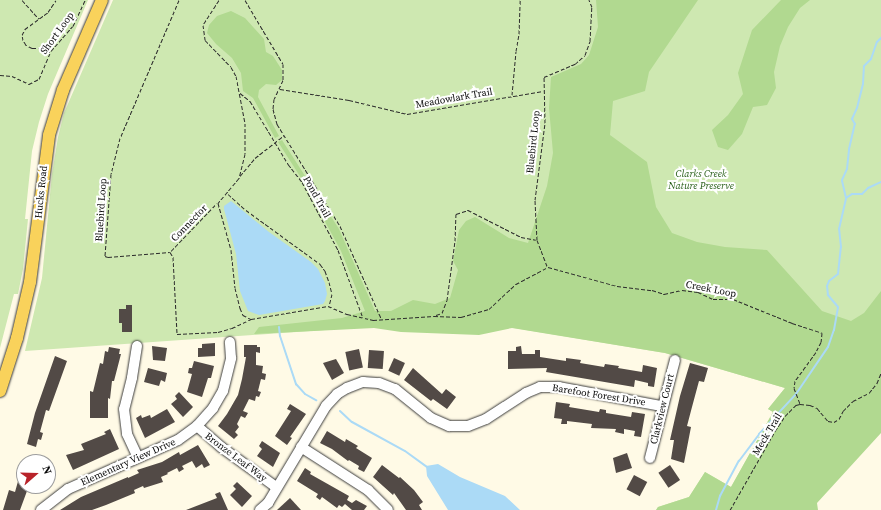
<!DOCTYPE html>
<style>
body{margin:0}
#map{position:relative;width:881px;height:510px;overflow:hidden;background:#fffae6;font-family:"Source Serif 4",serif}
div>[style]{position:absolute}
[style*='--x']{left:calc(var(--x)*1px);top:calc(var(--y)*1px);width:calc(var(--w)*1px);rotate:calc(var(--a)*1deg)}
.green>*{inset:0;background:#cee8b1}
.forest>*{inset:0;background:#b1d990}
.water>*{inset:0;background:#abdaf6}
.stream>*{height:2px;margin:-1px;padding:0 1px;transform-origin:1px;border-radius:1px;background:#abdaf6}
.building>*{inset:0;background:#524a46;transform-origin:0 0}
.path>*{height:1px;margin-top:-0.5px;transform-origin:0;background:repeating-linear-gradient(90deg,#2b2b2b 0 4px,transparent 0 6px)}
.roads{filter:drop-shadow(0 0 1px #3c3c3c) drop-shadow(0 0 1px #3c3c3c)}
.minor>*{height:10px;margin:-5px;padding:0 5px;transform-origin:5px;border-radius:5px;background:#fff}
.major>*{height:12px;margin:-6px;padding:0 6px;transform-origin:6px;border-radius:6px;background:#f9d25b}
span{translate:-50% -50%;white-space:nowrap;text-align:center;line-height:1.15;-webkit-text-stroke:4px #fff;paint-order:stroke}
.street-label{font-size:10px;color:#090909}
.park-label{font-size:10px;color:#2a601b;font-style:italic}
.north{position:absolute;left:16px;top:454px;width:40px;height:40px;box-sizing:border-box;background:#fff;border:1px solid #9d9d9d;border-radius:50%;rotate:70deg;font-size:11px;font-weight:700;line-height:16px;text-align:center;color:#090909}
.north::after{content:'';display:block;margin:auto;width:14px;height:18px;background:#b8232a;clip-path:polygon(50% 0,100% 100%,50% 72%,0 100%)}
</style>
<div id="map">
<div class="green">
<i style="clip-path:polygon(0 0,88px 0,48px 94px,39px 122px,32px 151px,25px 219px,28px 219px,23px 269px,18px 294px,14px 294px,0 348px)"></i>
<i style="clip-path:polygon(113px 0,881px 0,881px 304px,775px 477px,656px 510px,658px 507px,689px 497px,705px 472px,731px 487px,773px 412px,768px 409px,785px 388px,665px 353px,466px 320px,25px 351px,42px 278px,52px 174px,58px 137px,64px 113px)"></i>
</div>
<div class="forest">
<i style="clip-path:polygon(596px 0,698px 0,649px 72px,645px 91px,613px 101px,610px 135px,647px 162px,656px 207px,672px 233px,697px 242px,725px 247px,767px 250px,822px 311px,851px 321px,864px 313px,881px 291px,881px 433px,817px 503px,818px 510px,656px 510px,658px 507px,689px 497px,705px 472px,731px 487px,773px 412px,768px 409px,785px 388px,665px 353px,512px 328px,479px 335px,401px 332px,374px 328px,254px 334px,259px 327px,342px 318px,365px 311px,341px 251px,303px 181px,278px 142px,282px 140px,339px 229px,375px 311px,391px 311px,413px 300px,435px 304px,450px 298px,458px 270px,453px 261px,459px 230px,466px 221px,475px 217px,509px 238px,528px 243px,547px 186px,553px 153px,549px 108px,551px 77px,581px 64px,589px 55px,598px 27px)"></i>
<i style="clip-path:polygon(781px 0,810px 0,800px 8px,788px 27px,780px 46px,774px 72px,776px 88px,767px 105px,753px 107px,742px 134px,728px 150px,718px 147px,712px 130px,728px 115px,743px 94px,738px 73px,752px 30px)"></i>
<i style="clip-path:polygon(231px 11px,245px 18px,264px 39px,266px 52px,273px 56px,282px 70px,282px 80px,276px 85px,266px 84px,259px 90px,258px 97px,279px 136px,275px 138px,253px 98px,243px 91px,241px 73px,232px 58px,216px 44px,207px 33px,209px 25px,217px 16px)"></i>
</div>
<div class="water">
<i style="clip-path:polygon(231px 201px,269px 232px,311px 262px,318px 269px,325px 283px,327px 294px,325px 301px,323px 304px,259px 315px,248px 311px,240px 291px,236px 254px,224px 209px,224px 206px)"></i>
<i style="clip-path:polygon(438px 464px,460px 477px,505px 496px,520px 510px,448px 510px,427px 476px,426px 466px)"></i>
</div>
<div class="stream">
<i style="--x:846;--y:198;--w:7;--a:-34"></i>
<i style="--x:852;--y:194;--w:10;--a:0"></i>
<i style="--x:862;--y:194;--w:8;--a:-45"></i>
<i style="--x:868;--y:188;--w:14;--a:-25"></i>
<i style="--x:279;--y:327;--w:9;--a:84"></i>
<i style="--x:280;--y:336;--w:51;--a:71.6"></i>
<i style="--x:296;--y:384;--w:13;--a:48"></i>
<i style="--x:305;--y:394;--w:13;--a:29"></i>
<i style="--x:340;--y:411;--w:16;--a:43"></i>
<i style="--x:352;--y:422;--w:60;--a:28.7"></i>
<i style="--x:405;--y:451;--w:27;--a:36"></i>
<i style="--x:716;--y:510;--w:15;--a:-74"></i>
<i style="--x:720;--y:496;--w:40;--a:-62"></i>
<i style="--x:739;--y:461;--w:34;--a:-53"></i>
<i style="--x:759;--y:434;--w:54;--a:-47.2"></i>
<i style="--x:796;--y:394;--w:57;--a:-55.8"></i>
<i style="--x:828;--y:347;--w:18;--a:-71"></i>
<i style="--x:834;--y:330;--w:23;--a:-80"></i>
<i style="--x:838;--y:307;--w:16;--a:-130"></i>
<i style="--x:828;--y:295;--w:9;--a:-96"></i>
<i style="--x:827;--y:286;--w:5;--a:-68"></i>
<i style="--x:829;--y:281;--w:11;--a:-38"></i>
<i style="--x:838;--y:274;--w:27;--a:-84"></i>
<i style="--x:841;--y:247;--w:18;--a:-96"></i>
<i style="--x:839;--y:229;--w:32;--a:-77"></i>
<i style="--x:846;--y:198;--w:18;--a:-103"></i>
<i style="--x:842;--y:180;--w:12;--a:-66"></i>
<i style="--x:847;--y:169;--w:20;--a:-84"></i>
<i style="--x:849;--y:149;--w:26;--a:-77"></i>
<i style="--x:855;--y:124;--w:6;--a:-121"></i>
<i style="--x:852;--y:119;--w:12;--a:-66"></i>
<i style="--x:857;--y:108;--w:25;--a:-76"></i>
<i style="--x:863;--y:84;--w:18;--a:-87"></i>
<i style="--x:864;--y:66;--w:10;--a:-45"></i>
<i style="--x:871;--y:59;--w:18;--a:-71"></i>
<i style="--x:877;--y:42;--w:6;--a:-45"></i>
</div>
<div class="building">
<i style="clip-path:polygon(126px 305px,132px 305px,132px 332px,122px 332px,122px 323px,119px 323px,119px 309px,126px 309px)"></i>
<i style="clip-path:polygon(215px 343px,215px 356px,198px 357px,198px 348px,202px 348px,202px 344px)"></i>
<i style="clip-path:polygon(244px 345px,257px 345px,257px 347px,260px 347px,260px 353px,256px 352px,256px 365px,263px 366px,262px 373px,266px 374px,265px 380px,261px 379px,258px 391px,261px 392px,259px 397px,256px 396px,255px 401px,249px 399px,243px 411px,248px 413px,245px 418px,241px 416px,237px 424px,239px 427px,235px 432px,238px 435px,234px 439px,218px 426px,227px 414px,238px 395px,242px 379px,246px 357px,244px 357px)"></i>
<i style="clip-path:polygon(152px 346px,167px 348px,165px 361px,153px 360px)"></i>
<i style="clip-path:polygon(521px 346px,522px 354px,535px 354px,535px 350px,540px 350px,540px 357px,566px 361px,566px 358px,581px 360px,580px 363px,604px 367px,605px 364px,619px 366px,618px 368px,642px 372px,643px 365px,657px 368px,654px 387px,648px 386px,648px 383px,635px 380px,634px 387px,546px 372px,547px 368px,508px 369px,508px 351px,516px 351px,516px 347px)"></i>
<i style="clip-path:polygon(109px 347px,120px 349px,119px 354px,121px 354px,114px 381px,112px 381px,110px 399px,108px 398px,108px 418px,90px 418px,90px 391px,93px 392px,100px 363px,103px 364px,105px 351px,108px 352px)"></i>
<i style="left:359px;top:349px;width:19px;height:14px;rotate:78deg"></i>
<i style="left:369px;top:350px;width:15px;height:18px;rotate:4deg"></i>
<i style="clip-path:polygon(55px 356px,67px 361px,49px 411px,46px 410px,40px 432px,43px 433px,41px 440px,38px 439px,36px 447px,27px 444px,35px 413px)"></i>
<i style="left:394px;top:358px;width:12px;height:14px;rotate:24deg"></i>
<i style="clip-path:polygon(336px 359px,344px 373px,332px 380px,323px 363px)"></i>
<i style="clip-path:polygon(194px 361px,214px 366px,211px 378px,208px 378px,202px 397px,187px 392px,192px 374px,188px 373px,189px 368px,192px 368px)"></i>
<i style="clip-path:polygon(690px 363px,708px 368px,704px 382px,699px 381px,692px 407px,687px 426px,691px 427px,684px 463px,671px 459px,674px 440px,670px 440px,680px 396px)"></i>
<i style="clip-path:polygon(148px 368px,167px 373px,165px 382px,161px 380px,159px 386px,144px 382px)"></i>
<i style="clip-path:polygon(413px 368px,442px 394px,446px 389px,456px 397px,447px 409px,433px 399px,431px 401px,404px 380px)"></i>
<i style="clip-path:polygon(179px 392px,193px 407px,183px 417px,171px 404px,177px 399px,175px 396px)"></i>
<i style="clip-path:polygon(556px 402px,570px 404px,569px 407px,599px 412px,600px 409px,606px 410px,606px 413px,631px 417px,632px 412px,645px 414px,641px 437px,634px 436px,635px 431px,624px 429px,624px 434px,615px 432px,616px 429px,591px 428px,592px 424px,567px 421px,567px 424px,561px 424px,562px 419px,554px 418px)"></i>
<i style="clip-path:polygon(290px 404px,306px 414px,290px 437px,292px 438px,287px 445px,275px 436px,291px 411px,287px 409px)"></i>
<i style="clip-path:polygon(167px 409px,175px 422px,145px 438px,136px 418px,141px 415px,142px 418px,150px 415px,151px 418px)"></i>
<i style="clip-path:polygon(110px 429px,119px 449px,73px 470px,66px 455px,84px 450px,81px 444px,106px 434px,104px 432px)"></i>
<i style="clip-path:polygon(327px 431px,345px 442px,346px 439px,358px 446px,356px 448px,372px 458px,364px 472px,358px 469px,359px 466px,349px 460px,348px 461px,332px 449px,320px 443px)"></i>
<i style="clip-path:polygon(262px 441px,280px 453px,273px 467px,257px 456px,262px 449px,259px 446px)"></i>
<i style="clip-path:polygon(198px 445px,210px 465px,204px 468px,202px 464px,196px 468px,192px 461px,182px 466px,184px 469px,179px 472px,177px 468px,167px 473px,168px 474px,161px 477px,163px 482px,144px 488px,143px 486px,134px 490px,135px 493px,106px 505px,92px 510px,60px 510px,81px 497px,128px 477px,128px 478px,139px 473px,137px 470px,162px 462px,179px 452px,180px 455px)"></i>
<i style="clip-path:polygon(627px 453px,632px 468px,616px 473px,613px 458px)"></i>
<i style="clip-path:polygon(382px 465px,399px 478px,400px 477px,414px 490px,423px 502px,419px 505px,422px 510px,406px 510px,394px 493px,393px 495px,373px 477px)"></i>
<i style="left:670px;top:465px;width:18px;height:14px;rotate:56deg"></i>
<i style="clip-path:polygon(22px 467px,24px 468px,24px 486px,35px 486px,33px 492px,27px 491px,20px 510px,3px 510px,9px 490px,15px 492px)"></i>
<i style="clip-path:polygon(305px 468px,311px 472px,310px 474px,349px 496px,347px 500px,352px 503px,356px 500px,367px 506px,364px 510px,352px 510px,345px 504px,342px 507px,339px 505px,337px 508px,322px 497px,320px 500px,316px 497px,318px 494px,297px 481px)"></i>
<i style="left:634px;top:475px;width:15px;height:16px;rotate:28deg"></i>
<i style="clip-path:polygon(237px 482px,252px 496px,242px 507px,230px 495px,236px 489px,233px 486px)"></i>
<i style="clip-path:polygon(220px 492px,228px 510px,186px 510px,217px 498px,215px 494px)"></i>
<i style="clip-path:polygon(290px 498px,301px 510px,277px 510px)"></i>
</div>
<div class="path">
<i style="--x:22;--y:0;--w:25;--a:48"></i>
<i style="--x:179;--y:0;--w:150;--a:113.1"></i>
<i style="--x:120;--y:138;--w:37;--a:104"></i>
<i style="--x:111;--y:174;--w:82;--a:94.2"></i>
<i style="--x:105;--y:256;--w:3;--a:18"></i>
<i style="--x:108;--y:257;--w:62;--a:-4.6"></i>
<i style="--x:170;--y:252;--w:6;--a:59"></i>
<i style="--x:173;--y:257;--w:77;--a:87"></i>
<i style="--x:177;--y:334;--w:41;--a:-2.8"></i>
<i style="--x:218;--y:332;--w:15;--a:-16"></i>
<i style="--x:232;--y:328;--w:21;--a:-25"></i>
<i style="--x:251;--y:319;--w:78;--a:-9.6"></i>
<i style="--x:328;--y:306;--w:21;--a:23"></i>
<i style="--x:347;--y:314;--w:27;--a:13"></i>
<i style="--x:373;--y:320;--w:61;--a:-3.8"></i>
<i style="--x:434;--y:316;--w:27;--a:2"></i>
<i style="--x:461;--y:317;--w:29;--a:-16"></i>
<i style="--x:489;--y:309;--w:37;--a:-43"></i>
<i style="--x:516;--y:284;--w:36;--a:-28"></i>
<i style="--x:219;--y:0;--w:30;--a:123"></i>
<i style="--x:203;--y:25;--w:15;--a:82"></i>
<i style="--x:205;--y:40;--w:37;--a:46"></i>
<i style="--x:231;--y:67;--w:10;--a:61"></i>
<i style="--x:236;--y:76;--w:48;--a:79.2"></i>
<i style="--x:245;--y:123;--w:31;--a:90"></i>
<i style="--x:245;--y:154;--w:25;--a:104"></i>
<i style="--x:239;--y:178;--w:33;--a:130"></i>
<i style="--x:218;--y:203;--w:49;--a:74.5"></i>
<i style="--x:231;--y:250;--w:38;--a:84"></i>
<i style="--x:235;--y:288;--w:21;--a:76"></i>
<i style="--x:240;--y:308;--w:8;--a:67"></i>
<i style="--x:243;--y:315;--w:9;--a:27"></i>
<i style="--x:245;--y:0;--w:74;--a:59.3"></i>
<i style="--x:283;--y:64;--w:16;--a:90"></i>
<i style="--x:283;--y:80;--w:21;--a:115"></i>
<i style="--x:274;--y:99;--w:10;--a:96"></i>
<i style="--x:273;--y:109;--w:16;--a:75"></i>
<i style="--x:277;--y:124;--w:120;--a:58.3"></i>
<i style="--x:340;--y:226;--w:101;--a:66"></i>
<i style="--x:50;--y:52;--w:9;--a:-153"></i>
<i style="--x:42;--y:48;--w:10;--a:180"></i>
<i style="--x:32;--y:48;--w:7;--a:-153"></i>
<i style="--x:26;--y:45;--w:6;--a:-121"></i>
<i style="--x:23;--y:40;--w:5;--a:-101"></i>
<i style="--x:22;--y:35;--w:7;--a:-63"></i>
<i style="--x:25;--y:29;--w:29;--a:-36"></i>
<i style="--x:48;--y:12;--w:14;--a:-56"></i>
<i style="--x:0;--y:75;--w:12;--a:5"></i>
<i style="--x:12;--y:76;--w:19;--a:25"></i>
<i style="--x:29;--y:84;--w:11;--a:-27"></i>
<i style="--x:39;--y:79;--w:30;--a:-67"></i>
<i style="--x:51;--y:51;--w:33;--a:-49"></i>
<i style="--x:73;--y:26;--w:29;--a:-65"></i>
<i style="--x:280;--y:89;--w:70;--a:9.1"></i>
<i style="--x:349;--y:100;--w:60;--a:13.6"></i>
<i style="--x:407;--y:114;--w:138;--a:-9.6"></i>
<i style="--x:240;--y:93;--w:13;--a:39"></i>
<i style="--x:250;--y:101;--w:74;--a:58.9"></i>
<i style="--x:288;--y:164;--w:23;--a:52"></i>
<i style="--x:302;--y:182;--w:77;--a:62.1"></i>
<i style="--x:338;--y:250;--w:72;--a:69.8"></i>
<i style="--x:512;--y:95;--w:44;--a:-84.8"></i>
<i style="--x:516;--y:51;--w:17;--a:-80"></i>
<i style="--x:519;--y:34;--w:34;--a:-88"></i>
<i style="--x:240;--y:176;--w:23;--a:-50"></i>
<i style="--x:255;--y:158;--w:36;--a:-38"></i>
<i style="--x:228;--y:194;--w:24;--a:42"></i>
<i style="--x:246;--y:210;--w:92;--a:36.1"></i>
<i style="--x:320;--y:264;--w:9;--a:54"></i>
<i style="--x:325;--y:271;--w:12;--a:70"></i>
<i style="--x:329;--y:282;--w:12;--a:76"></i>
<i style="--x:332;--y:294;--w:12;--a:104"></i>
<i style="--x:171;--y:251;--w:66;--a:-46.2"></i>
<i style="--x:547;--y:266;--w:28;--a:-111"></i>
<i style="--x:537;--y:240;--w:40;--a:-92.9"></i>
<i style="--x:535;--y:200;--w:78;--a:-82.6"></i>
<i style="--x:545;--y:123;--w:46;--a:-91.2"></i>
<i style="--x:544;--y:77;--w:34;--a:-23"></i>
<i style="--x:575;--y:64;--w:13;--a:-42"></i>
<i style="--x:585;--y:55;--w:15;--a:-70"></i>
<i style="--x:590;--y:41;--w:34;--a:-87"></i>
<i style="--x:592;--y:7;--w:8;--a:-113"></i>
<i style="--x:548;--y:267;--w:72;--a:15.4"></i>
<i style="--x:617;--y:286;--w:35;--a:7"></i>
<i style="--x:652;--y:290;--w:13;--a:18"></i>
<i style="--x:664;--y:294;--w:18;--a:-13"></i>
<i style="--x:682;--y:290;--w:16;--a:7"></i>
<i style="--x:698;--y:292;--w:17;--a:25"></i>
<i style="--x:713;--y:299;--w:20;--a:0"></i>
<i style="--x:733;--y:299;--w:64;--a:22.1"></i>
<i style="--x:792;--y:323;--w:32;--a:18"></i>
<i style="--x:822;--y:333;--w:9;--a:96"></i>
<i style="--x:821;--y:342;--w:11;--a:117"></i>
<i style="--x:816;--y:352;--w:36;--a:126"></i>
<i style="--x:795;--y:381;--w:7;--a:98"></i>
<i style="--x:794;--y:388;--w:17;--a:69"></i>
<i style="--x:436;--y:315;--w:6;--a:-18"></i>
<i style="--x:442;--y:313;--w:14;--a:-69"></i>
<i style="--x:447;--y:300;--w:60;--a:-82.3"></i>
<i style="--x:455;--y:241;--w:27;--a:-88"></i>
<i style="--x:456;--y:214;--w:13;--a:-18"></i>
<i style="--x:468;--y:210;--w:59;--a:27"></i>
<i style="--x:521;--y:237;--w:15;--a:11"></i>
<i style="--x:730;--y:510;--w:91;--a:-60.3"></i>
<i style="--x:775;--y:431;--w:18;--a:-56"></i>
<i style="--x:785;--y:416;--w:16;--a:-45"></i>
<i style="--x:796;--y:405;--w:4;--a:-14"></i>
<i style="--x:800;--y:404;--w:10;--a:6"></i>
<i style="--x:810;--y:405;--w:8;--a:23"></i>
<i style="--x:817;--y:408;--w:17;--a:50"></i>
<i style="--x:828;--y:421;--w:6;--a:9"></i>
<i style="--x:834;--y:422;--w:6;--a:-31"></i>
<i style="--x:839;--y:419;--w:9;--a:-63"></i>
<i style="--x:843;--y:411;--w:14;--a:-45"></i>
<i style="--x:853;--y:401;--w:18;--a:-27"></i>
<i style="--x:869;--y:393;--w:13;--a:-51"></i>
<i style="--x:877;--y:383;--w:11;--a:-68"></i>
</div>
<div class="roads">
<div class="minor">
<i style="--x:137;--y:346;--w:32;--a:99"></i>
<i style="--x:132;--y:378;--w:32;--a:104"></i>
<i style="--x:124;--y:409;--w:25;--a:83"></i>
<i style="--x:127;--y:434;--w:26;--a:65"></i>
<i style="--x:197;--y:426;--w:32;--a:41"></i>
<i style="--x:221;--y:447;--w:68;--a:36"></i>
<i style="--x:301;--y:447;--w:80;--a:32.7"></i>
<i style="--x:368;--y:490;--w:28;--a:45"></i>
<i style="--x:650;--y:458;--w:101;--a:-75.7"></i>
<i style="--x:41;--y:510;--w:34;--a:-38"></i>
<i style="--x:68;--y:489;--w:120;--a:-24"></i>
<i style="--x:178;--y:440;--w:24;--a:-36"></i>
<i style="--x:197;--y:426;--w:24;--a:-48"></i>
<i style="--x:213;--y:408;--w:20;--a:-60"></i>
<i style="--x:223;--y:391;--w:34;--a:-76"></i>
<i style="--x:231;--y:358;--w:16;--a:-94"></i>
<i style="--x:260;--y:510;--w:11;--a:-41"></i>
<i style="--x:268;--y:503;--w:113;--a:-59.1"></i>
<i style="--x:326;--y:406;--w:16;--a:-47"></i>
<i style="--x:337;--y:394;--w:12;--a:-31"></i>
<i style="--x:347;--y:388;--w:17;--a:-21"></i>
<i style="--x:363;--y:382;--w:16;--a:4"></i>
<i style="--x:379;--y:383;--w:17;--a:21"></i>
<i style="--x:395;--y:389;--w:46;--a:38.9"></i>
<i style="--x:431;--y:418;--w:20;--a:24"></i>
<i style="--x:449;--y:426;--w:19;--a:0"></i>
<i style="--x:468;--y:426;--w:19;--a:-21"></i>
<i style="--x:486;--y:419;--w:48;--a:-33"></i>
<i style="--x:526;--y:393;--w:15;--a:-23"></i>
<i style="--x:540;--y:387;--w:19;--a:0"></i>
<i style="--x:559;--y:387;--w:105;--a:10.5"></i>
</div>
<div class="major">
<i style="--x:0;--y:391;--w:56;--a:-72.2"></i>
<i style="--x:17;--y:338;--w:57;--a:-76.9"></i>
<i style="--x:30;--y:282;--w:148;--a:-82.6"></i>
<i style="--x:49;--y:135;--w:47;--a:-72.7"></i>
<i style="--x:63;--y:90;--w:98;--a:-66.6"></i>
</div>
</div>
<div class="street-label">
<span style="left:57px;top:33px;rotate:-54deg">Short Loop</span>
<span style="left:454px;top:98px;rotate:-10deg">Meadowlark Trail</span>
<span style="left:533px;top:142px;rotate:-84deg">Bluebird Loop</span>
<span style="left:41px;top:192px;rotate:-84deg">Hucks Road</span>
<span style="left:317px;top:197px;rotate:61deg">Pond Trail</span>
<span style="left:101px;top:210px;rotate:-86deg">Bluebird Loop</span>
<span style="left:189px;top:223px;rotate:-46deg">Connector</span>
<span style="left:711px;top:289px;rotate:11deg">Creek Loop</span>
<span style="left:599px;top:395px;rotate:9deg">Barefoot Forest Drive</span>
<span style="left:662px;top:409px;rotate:-76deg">Clarkview Court</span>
<span style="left:767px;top:434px;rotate:-59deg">Meck Trail</span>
<span style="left:236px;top:457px;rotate:37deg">Bronze Leaf Way</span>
<span style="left:128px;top:462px;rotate:-24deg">Elementary View Drive</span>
</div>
<div class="park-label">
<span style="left:701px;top:179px">Clarks Creek<br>Nature Preserve</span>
</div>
<div class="north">N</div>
</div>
